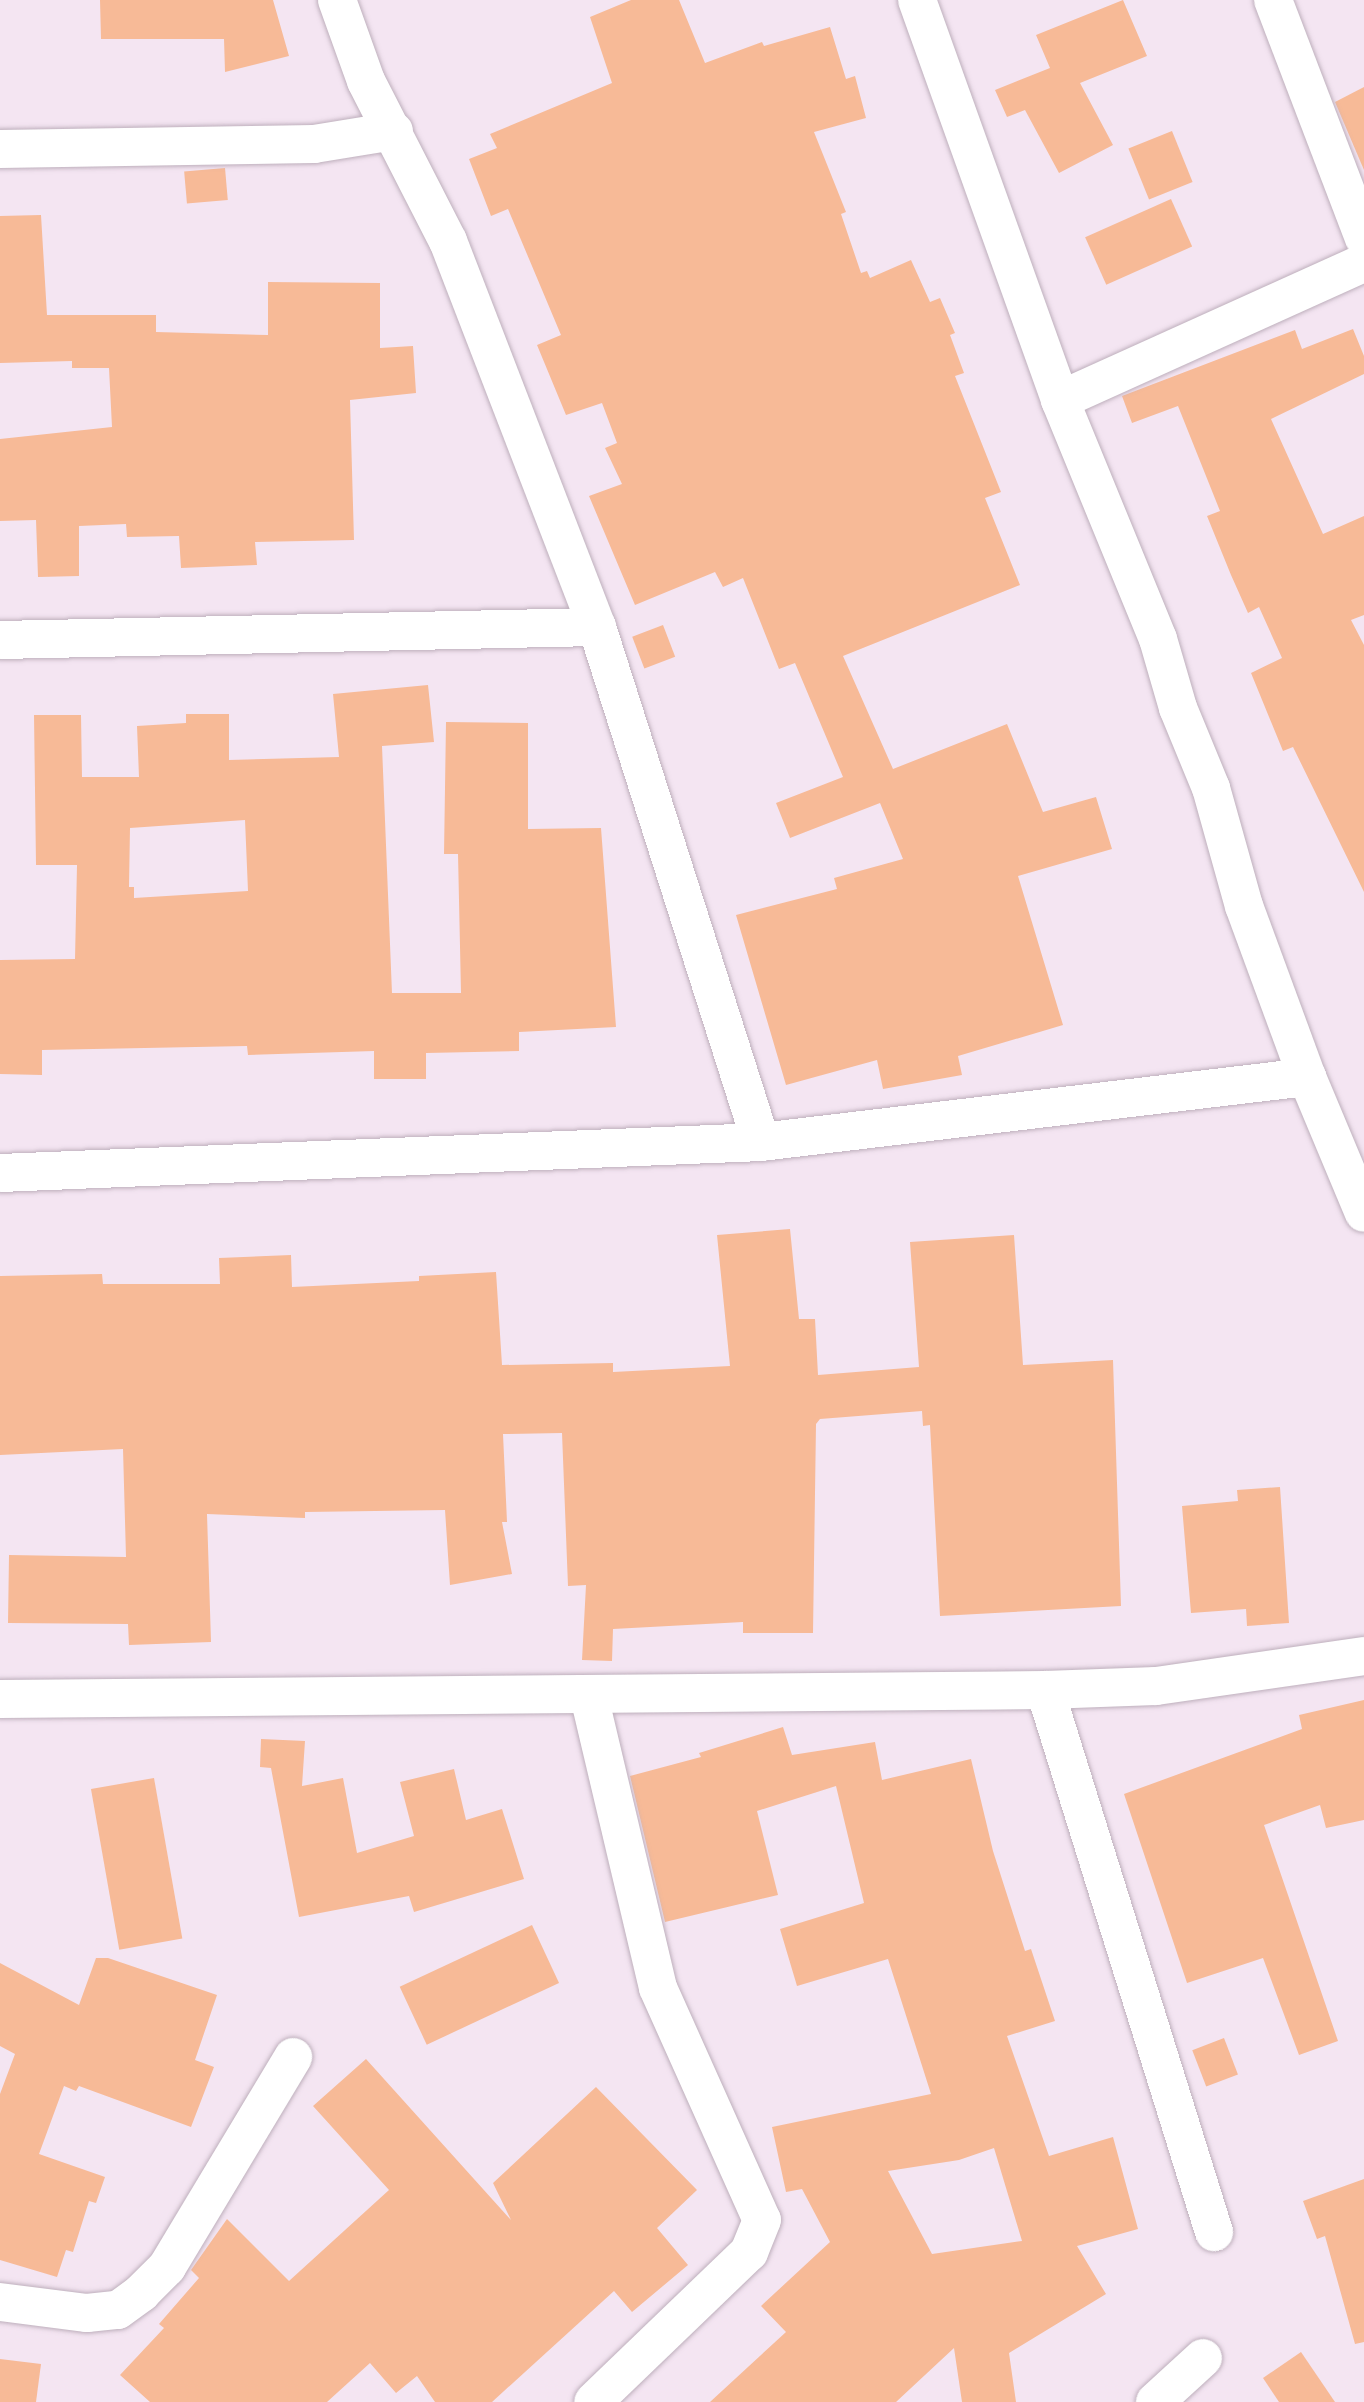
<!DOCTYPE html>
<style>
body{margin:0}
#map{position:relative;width:1364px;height:2402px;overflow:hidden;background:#f4e5f2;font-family:Overpass,sans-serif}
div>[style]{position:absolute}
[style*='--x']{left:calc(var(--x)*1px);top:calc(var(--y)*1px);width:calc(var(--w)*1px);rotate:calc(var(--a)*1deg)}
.building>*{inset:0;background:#f7ba97;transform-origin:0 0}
.roads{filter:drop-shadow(0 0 2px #beafbc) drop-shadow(0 0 2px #beafbc)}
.minor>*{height:38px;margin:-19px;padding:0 19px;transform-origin:19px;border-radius:19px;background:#fff}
span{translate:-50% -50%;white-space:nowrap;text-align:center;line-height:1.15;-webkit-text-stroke:6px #fef5fd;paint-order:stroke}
</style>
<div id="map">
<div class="building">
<i style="clip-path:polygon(100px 0,273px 0,289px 56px,225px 72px,224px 39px,101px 39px)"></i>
<i style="clip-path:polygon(631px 0,679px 0,705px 63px,762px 42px,764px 46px,830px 27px,846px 79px,855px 76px,866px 118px,814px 132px,846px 212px,841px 214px,861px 273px,867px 271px,870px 278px,911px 260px,930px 302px,940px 298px,955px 333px,950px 335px,964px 373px,955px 376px,1001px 492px,985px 498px,1020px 585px,843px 656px,893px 769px,1007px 724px,1043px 812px,1096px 797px,1112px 849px,1018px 876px,1063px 1025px,958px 1056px,962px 1075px,883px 1089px,877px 1060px,786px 1085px,736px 915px,837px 889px,834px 878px,903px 859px,880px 803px,790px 838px,776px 803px,843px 777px,795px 663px,779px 669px,743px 578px,723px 587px,715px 572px,635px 605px,589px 496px,622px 484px,605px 448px,617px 443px,602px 403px,566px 415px,537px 345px,561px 335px,508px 209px,491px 216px,469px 159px,497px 148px,490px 134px,612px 83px,590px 17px)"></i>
<i style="clip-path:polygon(1123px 0,1147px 56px,1080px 83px,1113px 145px,1059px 173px,1025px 110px,1007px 117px,995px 90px,1050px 68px,1036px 35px)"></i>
<i style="clip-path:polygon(1364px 87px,1364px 170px,1335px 102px)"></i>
<i style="left:1172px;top:131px;width:55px;height:47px;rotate:68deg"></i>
<i style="left:225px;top:168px;width:32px;height:41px;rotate:85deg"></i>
<i style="left:1171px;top:199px;width:52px;height:94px;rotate:66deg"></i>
<i style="clip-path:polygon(41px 215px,47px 315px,156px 315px,156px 332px,268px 335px,268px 282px,380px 283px,380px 348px,413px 346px,416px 393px,350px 400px,354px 540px,255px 542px,257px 565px,181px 568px,179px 536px,127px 537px,126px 524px,79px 526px,79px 576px,38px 577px,36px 520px,0 521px,0 439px,112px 427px,109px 368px,72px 368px,72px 361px,0 363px,0 216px)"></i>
<i style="clip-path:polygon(1353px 329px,1364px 356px,1364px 374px,1271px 419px,1323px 534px,1364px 516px,1364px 615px,1351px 620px,1364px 645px,1364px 892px,1293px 747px,1283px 751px,1251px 673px,1282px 658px,1259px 607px,1248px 613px,1231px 575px,1207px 516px,1220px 511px,1178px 406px,1132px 423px,1122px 396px,1295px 330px,1302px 349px)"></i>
<i style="left:663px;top:625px;width:34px;height:33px;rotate:69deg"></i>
<i style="clip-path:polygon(evenodd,428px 685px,434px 742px,382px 746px,392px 993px,461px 993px,458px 854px,444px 854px,446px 722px,528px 723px,528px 829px,601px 828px,616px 1027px,519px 1032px,519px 1051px,426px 1053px,426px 1079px,374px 1079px,374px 1051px,248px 1055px,247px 1046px,42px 1050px,42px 1075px,0 1074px,0 960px,75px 959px,77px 865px,36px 865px,34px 715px,81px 715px,82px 777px,139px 777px,137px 726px,186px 723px,186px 714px,229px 714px,229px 760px,339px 757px,333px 694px,428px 685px,245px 820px,248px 891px,134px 898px,134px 887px,129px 887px,130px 828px,245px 820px)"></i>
<i style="clip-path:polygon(790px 1229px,799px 1319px,815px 1319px,818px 1375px,919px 1367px,910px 1242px,1014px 1235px,1023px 1365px,1113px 1360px,1121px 1606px,940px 1616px,930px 1425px,923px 1426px,922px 1411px,820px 1419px,816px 1424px,813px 1633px,743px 1633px,743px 1622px,613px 1629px,612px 1661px,582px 1660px,586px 1585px,568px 1586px,562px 1433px,503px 1434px,507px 1522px,502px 1522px,512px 1574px,450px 1585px,445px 1510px,305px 1512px,305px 1518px,207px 1514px,211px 1642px,129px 1645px,128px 1624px,8px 1623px,9px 1555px,126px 1557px,123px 1449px,0 1455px,0 1276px,102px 1274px,103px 1284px,220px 1284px,219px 1258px,291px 1255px,292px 1287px,419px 1281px,419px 1276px,496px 1272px,502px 1365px,613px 1363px,613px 1372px,730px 1366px,717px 1235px)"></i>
<i style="clip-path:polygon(1280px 1487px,1289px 1623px,1247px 1626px,1246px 1609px,1191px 1613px,1182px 1506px,1238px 1501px,1237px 1490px)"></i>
<i style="clip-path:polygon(1364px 1700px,1364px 1820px,1326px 1828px,1320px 1805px,1264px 1825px,1338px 2041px,1299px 2055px,1263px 1958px,1187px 1983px,1124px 1794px,1302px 1729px,1299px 1715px)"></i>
<i style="clip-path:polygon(evenodd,783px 1727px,792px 1755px,875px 1742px,882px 1780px,971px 1759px,993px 1851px,1025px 1951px,1031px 1949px,1055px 2021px,1007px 2036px,1049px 2156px,1113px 2137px,1138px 2229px,1077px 2246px,1106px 2294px,1009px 2353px,1016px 2402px,962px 2402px,954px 2348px,896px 2402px,710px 2402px,786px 2332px,761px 2306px,830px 2242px,802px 2189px,786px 2192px,772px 2127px,931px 2094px,888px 1959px,797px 1986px,780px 1929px,864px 1903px,836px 1786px,757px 1811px,778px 1895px,665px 1922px,630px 1776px,701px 1757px,699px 1753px,783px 1727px,994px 2148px,1022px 2241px,932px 2254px,888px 2171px,959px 2160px,994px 2148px)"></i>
<i style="clip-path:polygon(261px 1739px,305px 1741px,302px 1786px,343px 1778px,357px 1853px,414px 1836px,400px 1782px,454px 1769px,466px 1820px,502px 1809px,524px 1879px,414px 1912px,409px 1896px,299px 1917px,271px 1768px,260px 1767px)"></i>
<i style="left:154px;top:1778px;width:163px;height:64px;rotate:80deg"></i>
<i style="left:532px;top:1925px;width:64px;height:146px;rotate:65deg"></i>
<i style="clip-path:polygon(96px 1958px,108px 1958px,217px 1995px,195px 2060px,214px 2067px,191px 2127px,79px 2086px,76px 2091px,64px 2086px,39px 2154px,105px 2177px,96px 2203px,89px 2201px,73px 2252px,66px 2250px,57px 2277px,0 2260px,0 2094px,15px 2054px,0 2046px,0 1963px,79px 2005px)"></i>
<i style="left:1224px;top:2038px;width:39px;height:34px;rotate:69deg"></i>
<i style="clip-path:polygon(366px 2059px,511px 2220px,493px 2183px,596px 2087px,697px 2190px,657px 2228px,688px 2265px,632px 2312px,614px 2291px,492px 2402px,435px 2402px,417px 2376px,396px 2393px,370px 2363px,327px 2402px,150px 2402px,120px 2375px,164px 2328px,159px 2324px,199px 2278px,191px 2270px,227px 2219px,289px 2281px,389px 2190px,313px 2106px)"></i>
<i style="clip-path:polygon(1364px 2179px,1364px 2342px,1355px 2344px,1325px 2236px,1317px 2239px,1303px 2201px)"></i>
<i style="clip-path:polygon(1301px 2352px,1335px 2402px,1279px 2402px,1263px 2378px)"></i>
<i style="clip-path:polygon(0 2359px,41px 2364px,36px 2402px,0 2402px)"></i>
</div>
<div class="roads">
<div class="minor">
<i style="--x:337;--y:0;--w:86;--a:70.3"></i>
<i style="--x:366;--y:81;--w:180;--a:62.9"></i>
<i style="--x:448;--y:241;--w:414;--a:68.9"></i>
<i style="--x:597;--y:627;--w:540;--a:72.34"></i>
<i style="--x:917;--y:0;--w:425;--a:70.3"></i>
<i style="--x:1060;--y:400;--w:258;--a:67.7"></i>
<i style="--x:1158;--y:639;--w:72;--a:73.8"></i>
<i style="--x:1178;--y:708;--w:87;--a:67.6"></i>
<i style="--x:1211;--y:788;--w:123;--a:74.4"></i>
<i style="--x:1244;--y:906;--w:182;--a:69.8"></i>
<i style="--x:1307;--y:1077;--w:147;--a:67.3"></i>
<i style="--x:1273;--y:0;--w:255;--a:69.1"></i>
<i style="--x:0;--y:149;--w:314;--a:-0.9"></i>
<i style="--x:314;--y:144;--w:81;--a:-9.2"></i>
<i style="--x:1060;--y:400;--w:333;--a:-24.3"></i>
<i style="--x:0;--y:640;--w:597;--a:-1.25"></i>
<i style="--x:0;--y:1173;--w:762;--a:-2.33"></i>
<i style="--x:761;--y:1142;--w:550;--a:-6.79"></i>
<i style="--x:1045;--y:1690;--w:568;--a:72.68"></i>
<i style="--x:589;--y:1696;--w:300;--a:76.7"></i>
<i style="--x:658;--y:1988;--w:254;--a:65.9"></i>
<i style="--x:762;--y:2220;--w:35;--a:112"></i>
<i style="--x:749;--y:2252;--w:216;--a:136.1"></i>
<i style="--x:0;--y:1699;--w:1045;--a:-0.49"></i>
<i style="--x:1045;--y:1690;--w:111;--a:-2.1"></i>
<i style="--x:1156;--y:1686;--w:210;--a:-8.2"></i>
<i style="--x:0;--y:2302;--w:88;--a:7.2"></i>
<i style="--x:87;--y:2313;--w:31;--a:-6"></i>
<i style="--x:118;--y:2310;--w:29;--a:-36"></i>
<i style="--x:141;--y:2293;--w:37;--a:-45"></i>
<i style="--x:167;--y:2267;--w:245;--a:-59"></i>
<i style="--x:1155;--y:2402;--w:65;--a:-42.5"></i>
</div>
</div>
</div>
